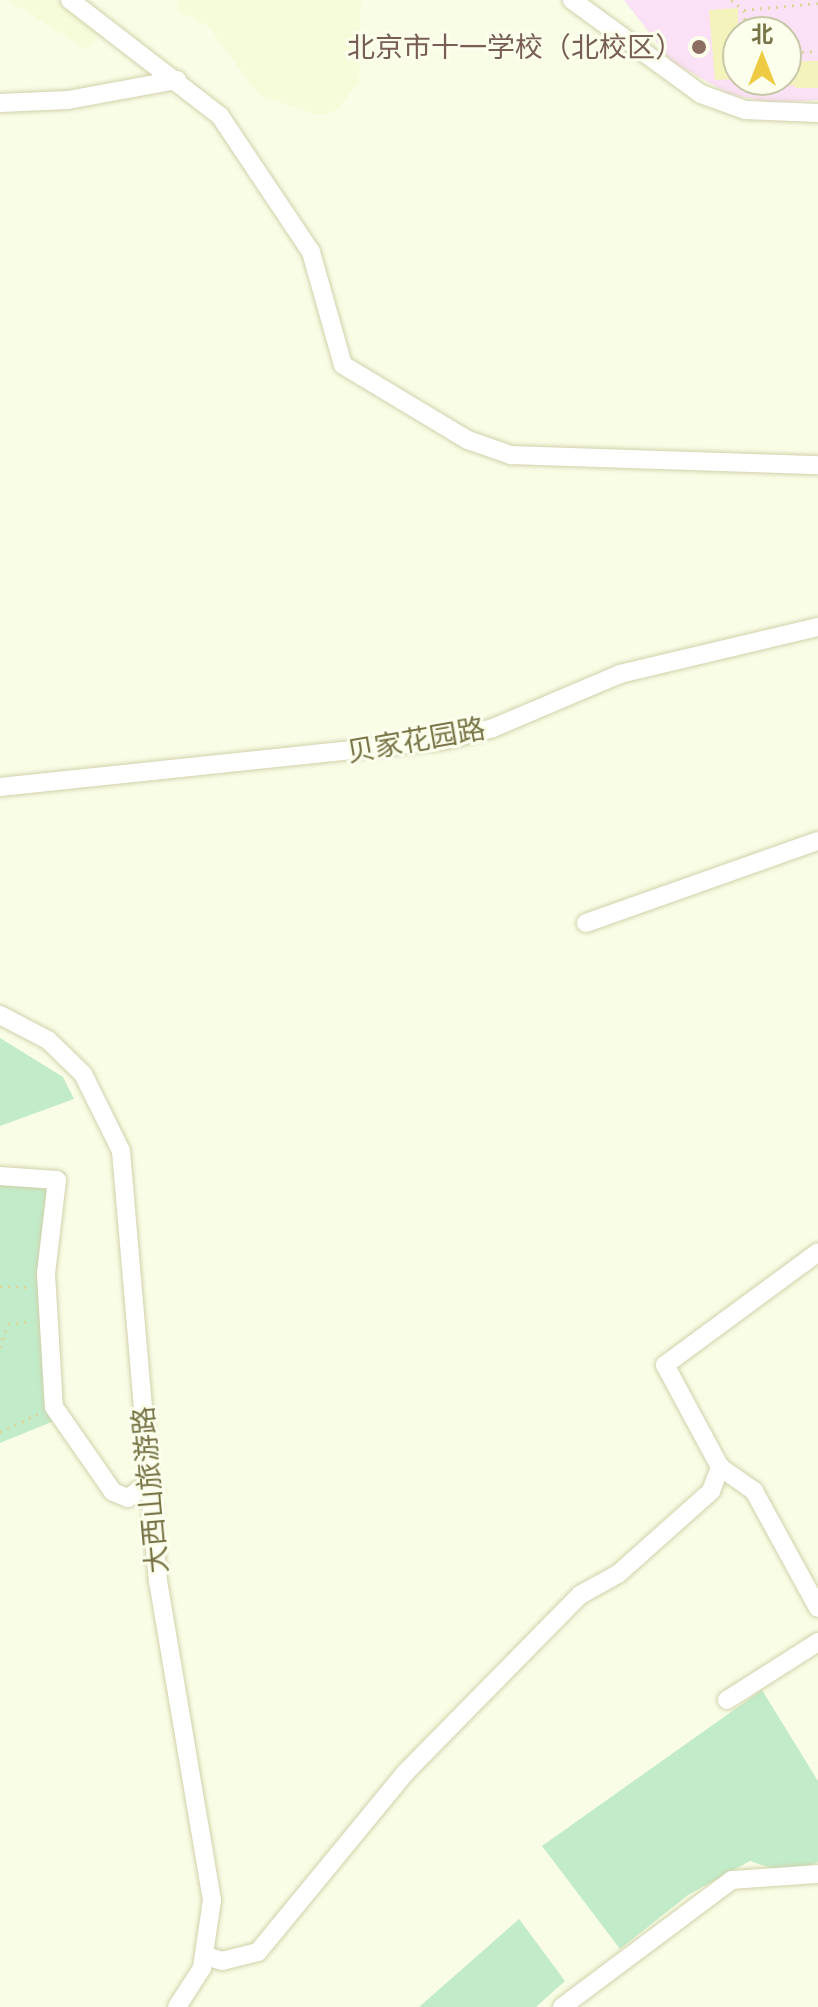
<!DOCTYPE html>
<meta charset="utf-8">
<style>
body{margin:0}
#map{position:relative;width:818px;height:2007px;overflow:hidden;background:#f9fde5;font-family:"PT Sans Narrow","Noto Sans SC",sans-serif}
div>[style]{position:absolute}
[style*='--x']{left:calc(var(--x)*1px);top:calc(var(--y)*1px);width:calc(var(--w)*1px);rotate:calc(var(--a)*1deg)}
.residential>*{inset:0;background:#f6fbd9}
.education>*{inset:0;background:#fae1f5}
.green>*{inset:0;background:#c2ecc9}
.building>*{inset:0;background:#f4f3bb;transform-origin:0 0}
.path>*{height:3px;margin-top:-1.5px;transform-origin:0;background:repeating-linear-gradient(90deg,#dad79d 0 2px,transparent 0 8px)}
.roads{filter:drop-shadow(0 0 2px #d1d1ac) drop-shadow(0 0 2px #d1d1ac)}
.minor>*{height:18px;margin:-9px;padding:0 9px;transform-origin:9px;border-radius:9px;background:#fff}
.dots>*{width:22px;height:22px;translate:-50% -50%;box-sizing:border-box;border:4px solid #fcffec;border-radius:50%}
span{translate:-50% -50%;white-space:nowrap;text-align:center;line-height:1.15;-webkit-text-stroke:6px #fcffec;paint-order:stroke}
.education-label{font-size:28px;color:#785e54}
.right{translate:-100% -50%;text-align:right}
.street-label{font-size:28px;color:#787448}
.north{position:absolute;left:722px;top:16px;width:80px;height:80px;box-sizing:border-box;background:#fcffec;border:2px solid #c7c7aa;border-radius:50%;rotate:0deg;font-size:22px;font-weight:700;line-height:32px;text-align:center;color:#787448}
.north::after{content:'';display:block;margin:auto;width:28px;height:36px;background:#eecb43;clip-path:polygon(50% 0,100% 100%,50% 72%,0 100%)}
</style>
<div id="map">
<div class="residential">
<i style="clip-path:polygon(8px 0,57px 0,99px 31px,88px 50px)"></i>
<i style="clip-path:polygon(177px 0,361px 0,359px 83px,333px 113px,314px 114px,258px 94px,209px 27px,177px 10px)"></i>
</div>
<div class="education">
<i style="clip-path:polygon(evenodd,624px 0,818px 0,818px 100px,773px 103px,729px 94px,671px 61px,624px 0,738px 32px,786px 32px,786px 80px,738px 80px,738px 32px)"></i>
</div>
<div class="green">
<i style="clip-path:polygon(0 1038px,63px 1077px,74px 1099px,0 1126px)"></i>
<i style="clip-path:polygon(0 1167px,65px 1172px,52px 1277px,64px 1417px,0 1443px)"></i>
<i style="clip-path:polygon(762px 1690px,818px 1781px,818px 1862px,788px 1874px,750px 1861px,688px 1895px,620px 1949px,542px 1846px)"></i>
<i style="clip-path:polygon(519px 1919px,565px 1981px,536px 2007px,419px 2007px)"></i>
</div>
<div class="building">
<i style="clip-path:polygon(738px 8px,738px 79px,715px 80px,709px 10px)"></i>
<i style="clip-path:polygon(793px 61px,795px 85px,740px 89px,739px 80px,786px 80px,786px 62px)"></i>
<i style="left:818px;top:61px;width:27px;height:23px;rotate:90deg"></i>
</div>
<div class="path">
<i style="--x:731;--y:0;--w:16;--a:38"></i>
<i style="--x:744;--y:10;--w:22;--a:87"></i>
<i style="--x:744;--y:10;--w:74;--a:-5.4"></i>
<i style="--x:786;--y:53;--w:32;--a:-4"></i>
<i style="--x:0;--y:1286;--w:28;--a:2"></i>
<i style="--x:0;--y:1347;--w:24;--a:-71"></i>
<i style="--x:8;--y:1324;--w:23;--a:-7"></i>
<i style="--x:0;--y:1432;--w:44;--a:-25.4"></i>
</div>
<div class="roads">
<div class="minor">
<i style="--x:70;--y:0;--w:190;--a:37.7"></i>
<i style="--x:220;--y:116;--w:164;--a:56.2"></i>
<i style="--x:311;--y:252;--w:117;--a:74.2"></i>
<i style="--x:343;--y:365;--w:146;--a:31"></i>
<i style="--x:468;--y:440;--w:46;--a:19.2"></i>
<i style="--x:511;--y:455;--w:307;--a:1.9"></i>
<i style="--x:572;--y:0;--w:160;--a:36.1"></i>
<i style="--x:701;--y:94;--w:47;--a:20"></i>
<i style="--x:745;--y:110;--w:73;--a:2.4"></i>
<i style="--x:0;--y:103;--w:68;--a:-2.5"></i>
<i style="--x:68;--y:100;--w:111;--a:-10.4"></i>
<i style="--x:0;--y:787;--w:447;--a:-6"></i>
<i style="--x:445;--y:740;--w:49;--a:-14"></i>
<i style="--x:493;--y:728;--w:138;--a:-23"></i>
<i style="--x:620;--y:674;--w:204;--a:-13.4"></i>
<i style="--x:586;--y:923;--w:246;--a:-19.5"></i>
<i style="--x:0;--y:1015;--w:54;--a:27.5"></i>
<i style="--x:48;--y:1040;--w:49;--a:44.2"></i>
<i style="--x:83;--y:1074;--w:86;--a:63.7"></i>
<i style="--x:121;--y:1151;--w:432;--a:85.1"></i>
<i style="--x:158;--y:1581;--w:324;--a:80.4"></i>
<i style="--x:212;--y:1900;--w:69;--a:98.4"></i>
<i style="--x:202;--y:1968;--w:46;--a:122.7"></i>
<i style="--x:0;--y:1176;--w:57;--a:4"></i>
<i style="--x:57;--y:1180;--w:95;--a:96.7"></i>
<i style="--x:46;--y:1274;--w:133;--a:86.6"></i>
<i style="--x:54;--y:1407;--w:103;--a:55.2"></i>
<i style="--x:113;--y:1492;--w:16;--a:22"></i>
<i style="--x:128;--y:1498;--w:26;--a:-36"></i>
<i style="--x:720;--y:1467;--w:42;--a:35.2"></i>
<i style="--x:754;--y:1491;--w:133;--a:61.3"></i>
<i style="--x:727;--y:1700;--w:108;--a:-32.5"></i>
<i style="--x:205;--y:1956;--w:18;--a:16"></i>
<i style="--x:222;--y:1961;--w:37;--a:-14"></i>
<i style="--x:258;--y:1952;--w:232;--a:-50.6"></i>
<i style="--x:405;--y:1773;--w:250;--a:-45.5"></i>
<i style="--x:580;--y:1595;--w:43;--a:-28.9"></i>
<i style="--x:618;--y:1574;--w:125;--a:-41.7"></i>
<i style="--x:711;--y:1491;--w:26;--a:-69"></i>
<i style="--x:720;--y:1467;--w:116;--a:-118.3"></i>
<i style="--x:665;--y:1365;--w:190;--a:-36.4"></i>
<i style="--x:562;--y:2007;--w:212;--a:-36.8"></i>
<i style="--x:732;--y:1880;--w:86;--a:-4"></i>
</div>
</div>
<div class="dots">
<i style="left:699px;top:47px;background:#8d6e63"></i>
</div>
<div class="education-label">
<span class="right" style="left:683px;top:47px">北京市十一学校（北校区）</span>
</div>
<div class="street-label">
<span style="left:416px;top:740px;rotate:-10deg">贝家花园路</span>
<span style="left:150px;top:1490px;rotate:-95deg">大西山旅游路</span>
</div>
<div class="north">北</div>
</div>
